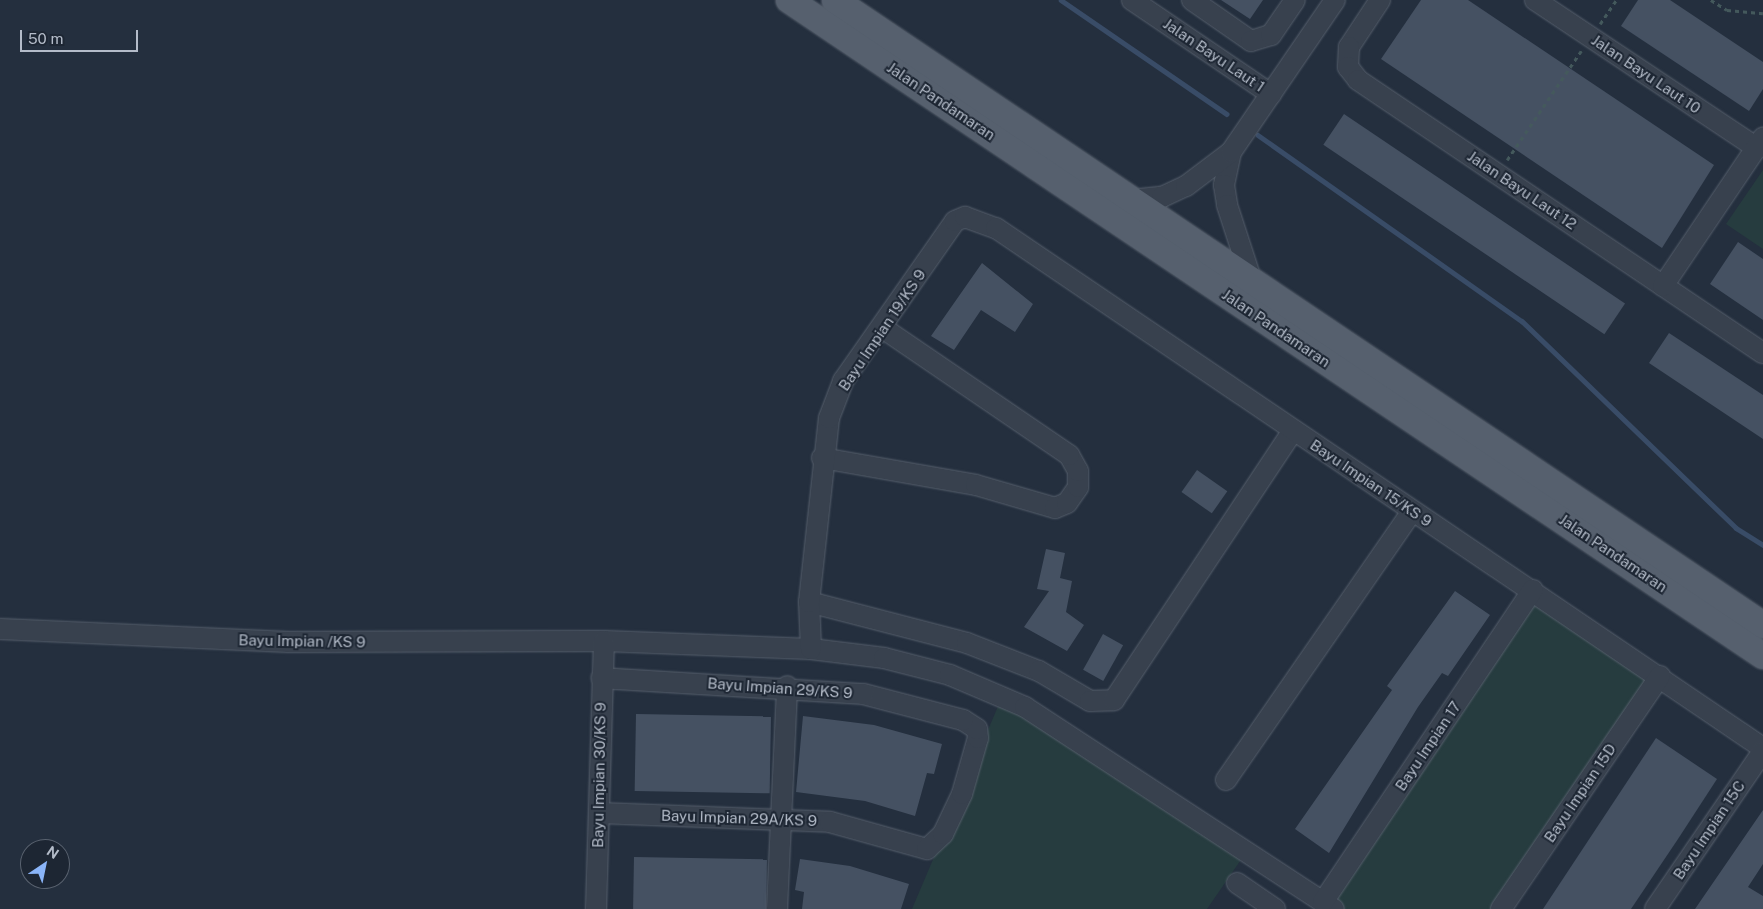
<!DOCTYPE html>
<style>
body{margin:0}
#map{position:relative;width:1763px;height:909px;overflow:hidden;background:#242f3e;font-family:"Public Sans",sans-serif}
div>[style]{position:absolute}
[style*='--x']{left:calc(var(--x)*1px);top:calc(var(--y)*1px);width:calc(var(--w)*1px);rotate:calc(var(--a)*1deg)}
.green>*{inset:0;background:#263c3f}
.stream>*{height:4.5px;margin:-2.25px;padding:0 2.25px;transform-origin:2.25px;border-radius:2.25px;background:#394c67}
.building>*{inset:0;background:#455162;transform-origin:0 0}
.path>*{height:2.5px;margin-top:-1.25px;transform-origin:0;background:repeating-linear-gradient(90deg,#44595c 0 4px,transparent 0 8px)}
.roads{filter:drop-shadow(0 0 1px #565f6c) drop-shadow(0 0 1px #565f6c)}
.minor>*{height:20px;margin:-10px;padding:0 10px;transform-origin:10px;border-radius:10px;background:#38414e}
.major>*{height:26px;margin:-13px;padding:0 13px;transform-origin:13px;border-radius:13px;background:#56606e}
span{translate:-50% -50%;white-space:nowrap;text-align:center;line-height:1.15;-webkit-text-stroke:4px #1d2633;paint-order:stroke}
.street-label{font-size:15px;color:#b4bcc9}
.north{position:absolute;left:20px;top:839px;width:50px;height:50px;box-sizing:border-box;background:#1d2633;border:1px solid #59626f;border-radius:50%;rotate:34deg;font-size:14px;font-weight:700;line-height:20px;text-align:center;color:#b4bcc9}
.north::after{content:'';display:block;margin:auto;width:18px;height:22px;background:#8ab4f8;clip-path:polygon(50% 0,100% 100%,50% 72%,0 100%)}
.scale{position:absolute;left:20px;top:30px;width:118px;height:22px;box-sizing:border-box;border:2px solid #b4bcc9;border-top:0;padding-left:6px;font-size:15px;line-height:18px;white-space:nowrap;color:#b4bcc9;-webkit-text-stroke:4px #1d2633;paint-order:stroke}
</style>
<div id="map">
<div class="green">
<i style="clip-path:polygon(1763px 170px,1763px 249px,1726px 224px)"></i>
<i style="clip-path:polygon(1533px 590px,1660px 676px,1505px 909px,1334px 909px,1323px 902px)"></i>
<i style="clip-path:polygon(1002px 697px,1247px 851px,1207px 909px,912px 909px)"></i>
</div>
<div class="stream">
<i style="--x:1061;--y:0;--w:201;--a:34.5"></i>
<i style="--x:1258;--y:135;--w:323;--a:35.2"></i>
<i style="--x:1522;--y:321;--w:298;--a:44"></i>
<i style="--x:1736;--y:528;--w:32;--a:32"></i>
</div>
<div class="building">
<i style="clip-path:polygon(1221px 0,1263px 0,1250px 19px)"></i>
<i style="clip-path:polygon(1421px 0,1468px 0,1714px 165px,1662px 248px,1381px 59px)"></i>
<i style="clip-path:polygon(1638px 0,1670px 0,1763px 62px,1763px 89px,1749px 111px,1621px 26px)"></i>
<i style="left:1344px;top:114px;width:339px;height:37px;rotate:34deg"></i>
<i style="clip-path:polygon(1738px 242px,1763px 259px,1763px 320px,1710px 284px)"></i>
<i style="clip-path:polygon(982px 263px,1033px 304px,1015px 332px,981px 310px,954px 350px,931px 336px)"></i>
<i style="clip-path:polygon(1669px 333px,1763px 395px,1763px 439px,1649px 363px)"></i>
<i style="left:1197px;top:470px;width:37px;height:27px;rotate:35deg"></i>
<i style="clip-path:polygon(1046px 549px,1065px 553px,1060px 578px,1072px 581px,1066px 612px,1084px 625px,1067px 651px,1024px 627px,1049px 591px,1037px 589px)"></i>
<i style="clip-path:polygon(1455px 591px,1490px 615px,1448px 676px,1442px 673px,1418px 707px,1329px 853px,1295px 829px,1392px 690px,1387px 686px)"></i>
<i style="left:1103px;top:634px;width:23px;height:41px;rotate:29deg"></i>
<i style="left:636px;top:714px;width:135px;height:77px;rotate:1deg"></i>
<i style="clip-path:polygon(803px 716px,874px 725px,942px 744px,934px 774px,927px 773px,915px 816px,865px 801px,796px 792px)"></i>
<i style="clip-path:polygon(1656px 738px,1717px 779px,1678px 839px,1631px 909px,1543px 909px)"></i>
<i style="clip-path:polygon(1763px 810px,1763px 864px,1748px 887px,1763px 896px,1763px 909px,1695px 909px)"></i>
<i style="left:634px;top:857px;width:133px;height:52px;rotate:1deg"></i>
<i style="clip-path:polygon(800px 859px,850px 866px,909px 884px,901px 909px,802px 909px,804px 892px,795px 890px)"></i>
</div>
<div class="path">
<i style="--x:1711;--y:0;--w:19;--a:32"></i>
<i style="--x:1727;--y:10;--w:36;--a:5"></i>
<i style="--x:1600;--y:24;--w:29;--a:-56"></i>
<i style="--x:1507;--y:160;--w:132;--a:-55.8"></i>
</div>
<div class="roads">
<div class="minor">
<i style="--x:1132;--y:0;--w:168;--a:34.1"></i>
<i style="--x:1192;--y:0;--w:72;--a:34.8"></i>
<i style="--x:1251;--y:41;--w:21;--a:-17"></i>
<i style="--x:1271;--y:35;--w:42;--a:-55.6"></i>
<i style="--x:1380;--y:0;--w:56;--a:123.4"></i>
<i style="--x:1349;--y:47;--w:20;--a:93"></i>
<i style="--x:1348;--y:67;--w:16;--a:52"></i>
<i style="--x:1358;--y:80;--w:488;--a:34"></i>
<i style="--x:1535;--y:0;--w:267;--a:33.7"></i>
<i style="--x:1231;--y:152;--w:34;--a:102"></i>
<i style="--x:1224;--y:185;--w:20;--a:81"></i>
<i style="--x:1227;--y:205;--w:81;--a:72"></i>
<i style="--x:1131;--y:200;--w:31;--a:-6"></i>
<i style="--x:1162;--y:197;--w:26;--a:-25"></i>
<i style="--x:1186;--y:186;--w:56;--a:-37.1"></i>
<i style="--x:1231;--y:152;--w:184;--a:-55.6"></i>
<i style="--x:1663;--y:286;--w:179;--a:-56"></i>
<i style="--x:822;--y:458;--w:156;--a:9.9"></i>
<i style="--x:976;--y:485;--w:82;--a:16.2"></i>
<i style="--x:1055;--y:508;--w:13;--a:-23"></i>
<i style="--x:1067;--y:503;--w:19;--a:-55"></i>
<i style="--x:1078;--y:487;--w:16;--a:-90"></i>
<i style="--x:1078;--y:471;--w:18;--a:-119"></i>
<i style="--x:1069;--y:455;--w:225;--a:-145.7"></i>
<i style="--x:809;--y:602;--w:163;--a:14.5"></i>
<i style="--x:967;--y:643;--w:77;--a:21.3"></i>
<i style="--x:1039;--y:671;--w:59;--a:30.5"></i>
<i style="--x:1090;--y:701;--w:24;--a:-2"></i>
<i style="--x:1114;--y:700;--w:323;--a:-56.4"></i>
<i style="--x:0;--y:629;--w:289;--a:2.6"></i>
<i style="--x:289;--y:642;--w:315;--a:-0.2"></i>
<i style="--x:604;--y:641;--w:207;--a:2.2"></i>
<i style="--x:811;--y:649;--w:74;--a:7"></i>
<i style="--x:884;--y:658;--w:68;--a:14.4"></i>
<i style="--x:950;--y:675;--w:82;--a:23.1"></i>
<i style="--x:1025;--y:707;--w:369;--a:33.2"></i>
<i style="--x:811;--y:649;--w:47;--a:-92.4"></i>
<i style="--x:809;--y:602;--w:185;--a:-83.8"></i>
<i style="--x:829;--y:418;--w:40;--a:-69"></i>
<i style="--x:843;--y:381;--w:195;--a:-55"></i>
<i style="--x:955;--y:221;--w:11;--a:-22"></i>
<i style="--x:965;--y:217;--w:33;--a:20"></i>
<i style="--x:996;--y:228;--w:927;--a:34.14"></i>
<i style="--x:1226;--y:780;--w:327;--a:-55.3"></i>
<i style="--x:599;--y:813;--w:231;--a:2.2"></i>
<i style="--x:830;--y:822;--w:101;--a:15.6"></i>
<i style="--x:927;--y:849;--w:22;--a:-43"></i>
<i style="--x:943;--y:834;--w:44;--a:-64.6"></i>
<i style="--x:962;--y:794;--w:58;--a:-74.1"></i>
<i style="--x:978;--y:738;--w:9;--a:-96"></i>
<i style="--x:977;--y:729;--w:17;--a:-147"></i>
<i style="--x:963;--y:720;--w:103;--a:-165.4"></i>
<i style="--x:863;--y:694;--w:262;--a:-176.5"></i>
<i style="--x:1237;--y:883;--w:46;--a:34.4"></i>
<i style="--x:1323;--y:902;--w:376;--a:-56.1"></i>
<i style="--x:596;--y:909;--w:268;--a:-88.3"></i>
<i style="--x:777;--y:909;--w:223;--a:-87.4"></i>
<i style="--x:1501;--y:909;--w:282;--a:-55.7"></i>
<i style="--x:1655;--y:909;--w:191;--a:-55.6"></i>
</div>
<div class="major">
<i style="--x:789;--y:0;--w:1174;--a:33.96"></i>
<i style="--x:835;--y:0;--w:1119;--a:33.96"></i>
</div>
</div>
<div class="street-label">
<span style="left:1214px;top:55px;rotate:34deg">Jalan Bayu Laut 1</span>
<span style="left:1646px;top:74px;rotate:34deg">Jalan Bayu Laut 10</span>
<span style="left:941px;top:101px;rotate:34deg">Jalan Pandamaran</span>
<span style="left:1522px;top:190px;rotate:34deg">Jalan Bayu Laut 12</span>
<span style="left:1276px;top:328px;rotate:34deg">Jalan Pandamaran</span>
<span style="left:882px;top:330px;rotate:-56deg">Bayu Impian 19/KS 9</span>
<span style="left:1371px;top:483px;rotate:34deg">Bayu Impian 15/KS 9</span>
<span style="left:1613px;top:553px;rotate:34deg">Jalan Pandamaran</span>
<span style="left:302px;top:641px;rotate:1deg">Bayu Impian /KS 9</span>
<span style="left:780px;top:688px;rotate:4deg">Bayu Impian 29/KS 9</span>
<span style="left:1428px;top:746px;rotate:-56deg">Bayu Impian 17</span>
<span style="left:599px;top:775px;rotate:-89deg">Bayu Impian 30/KS 9</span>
<span style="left:1580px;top:793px;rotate:-56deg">Bayu Impian 15D</span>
<span style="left:739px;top:818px;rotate:2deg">Bayu Impian 29A/KS 9</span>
<span style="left:1709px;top:830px;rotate:-56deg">Bayu Impian 15C</span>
</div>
<div class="north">N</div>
<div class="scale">50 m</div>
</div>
